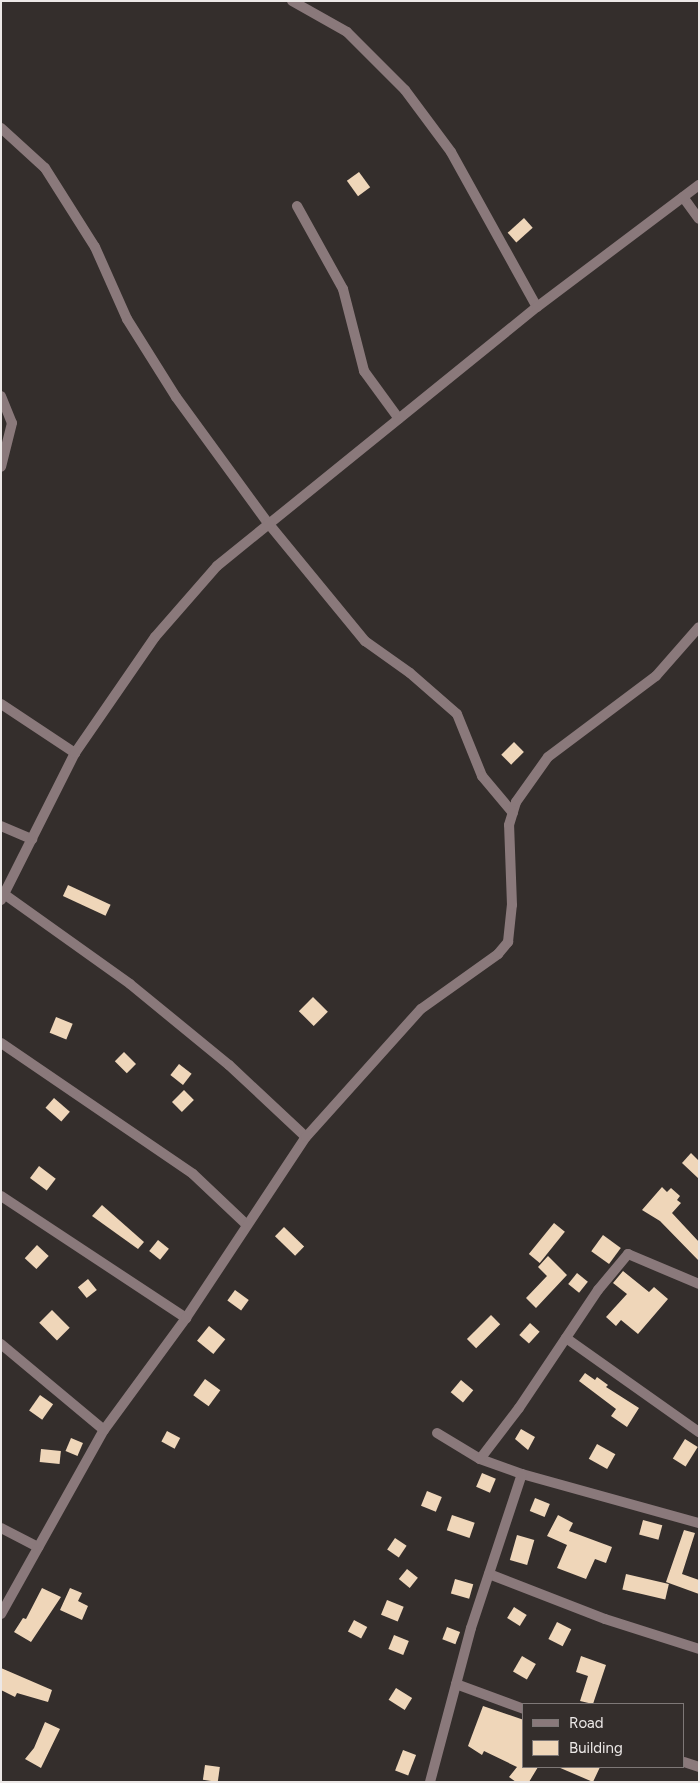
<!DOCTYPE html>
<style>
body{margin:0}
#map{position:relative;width:700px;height:1783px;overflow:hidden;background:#342e2c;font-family:Figtree,sans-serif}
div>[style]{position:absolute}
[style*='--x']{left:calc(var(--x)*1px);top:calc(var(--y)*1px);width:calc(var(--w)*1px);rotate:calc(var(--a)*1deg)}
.building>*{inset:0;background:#efd6b9;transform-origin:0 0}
.minor>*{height:10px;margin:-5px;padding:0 5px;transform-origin:5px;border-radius:5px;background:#8a797b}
span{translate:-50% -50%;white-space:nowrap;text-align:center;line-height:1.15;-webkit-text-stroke:5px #342e2c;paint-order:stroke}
.frame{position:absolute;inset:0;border:2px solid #ece8e7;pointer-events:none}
.legend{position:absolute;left:522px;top:1703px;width:162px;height:65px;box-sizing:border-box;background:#342e2c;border:1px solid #7e7877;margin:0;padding:6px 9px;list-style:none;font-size:15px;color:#ece8e7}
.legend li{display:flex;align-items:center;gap:10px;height:25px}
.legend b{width:25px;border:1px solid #7e7877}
</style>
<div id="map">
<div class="building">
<i style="left:359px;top:172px;width:19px;height:15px;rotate:54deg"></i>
<i style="left:524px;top:218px;width:13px;height:22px;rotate:48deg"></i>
<i style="left:514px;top:742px;width:14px;height:18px;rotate:45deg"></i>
<i style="left:68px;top:885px;width:47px;height:12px;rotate:25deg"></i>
<i style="left:313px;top:997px;width:21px;height:20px;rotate:45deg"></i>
<i style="left:56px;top:1017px;width:18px;height:17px;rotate:22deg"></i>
<i style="left:124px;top:1052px;width:17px;height:13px;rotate:45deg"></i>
<i style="left:179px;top:1064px;width:16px;height:14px;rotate:38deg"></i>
<i style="left:184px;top:1090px;width:14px;height:17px;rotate:45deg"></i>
<i style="left:54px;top:1098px;width:21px;height:13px;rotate:41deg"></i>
<i style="clip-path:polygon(691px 1153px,699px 1161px,699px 1179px,682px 1163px)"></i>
<i style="left:39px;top:1166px;width:21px;height:15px;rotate:37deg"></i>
<i style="clip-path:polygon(662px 1187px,667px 1192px,671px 1188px,680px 1196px,677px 1200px,681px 1203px,672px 1213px,699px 1242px,699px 1261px,660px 1221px,642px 1210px)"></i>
<i style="clip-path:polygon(102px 1205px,144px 1242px,138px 1249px,92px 1216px)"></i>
<i style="left:554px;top:1223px;width:14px;height:40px;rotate:39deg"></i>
<i style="left:284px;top:1227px;width:28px;height:13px;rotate:44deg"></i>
<i style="left:603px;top:1235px;width:22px;height:20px;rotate:36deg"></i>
<i style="left:158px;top:1240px;width:14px;height:14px;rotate:39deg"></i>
<i style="left:37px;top:1245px;width:16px;height:18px;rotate:43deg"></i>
<i style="clip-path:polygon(548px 1256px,567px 1275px,536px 1308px,526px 1298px,547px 1276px,538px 1267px)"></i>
<i style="clip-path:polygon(623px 1271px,649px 1292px,654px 1287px,668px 1299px,638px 1334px,621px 1320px,616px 1326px,606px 1317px,627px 1294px,613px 1283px)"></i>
<i style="left:577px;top:1273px;width:14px;height:14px;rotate:39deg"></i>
<i style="left:88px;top:1279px;width:14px;height:13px;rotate:51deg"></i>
<i style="left:235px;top:1290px;width:17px;height:13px;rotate:36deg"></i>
<i style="left:52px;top:1310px;width:25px;height:18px;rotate:45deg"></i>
<i style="left:491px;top:1315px;width:13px;height:34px;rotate:45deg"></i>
<i style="left:530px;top:1323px;width:13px;height:16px;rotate:42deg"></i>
<i style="left:209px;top:1326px;width:21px;height:19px;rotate:39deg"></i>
<i style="clip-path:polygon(585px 1373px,595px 1380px,597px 1377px,608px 1385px,606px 1387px,639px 1408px,627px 1427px,611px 1416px,616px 1409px,579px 1381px)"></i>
<i style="left:205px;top:1379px;width:19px;height:20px;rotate:36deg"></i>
<i style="left:461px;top:1380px;width:16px;height:16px;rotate:40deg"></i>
<i style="left:40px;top:1395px;width:16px;height:19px;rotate:35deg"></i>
<i style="clip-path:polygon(521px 1429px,535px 1437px,528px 1450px,515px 1439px)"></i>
<i style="left:167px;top:1431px;width:15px;height:12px;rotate:28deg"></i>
<i style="left:71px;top:1438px;width:13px;height:14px;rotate:23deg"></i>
<i style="left:685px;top:1439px;width:15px;height:23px;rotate:32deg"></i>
<i style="left:597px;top:1444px;width:21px;height:17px;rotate:29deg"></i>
<i style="left:41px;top:1449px;width:20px;height:13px;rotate:6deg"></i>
<i style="left:482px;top:1473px;width:15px;height:15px;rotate:23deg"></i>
<i style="left:427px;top:1491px;width:16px;height:16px;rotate:22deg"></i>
<i style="left:535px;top:1498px;width:16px;height:14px;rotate:22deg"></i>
<i style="left:452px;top:1515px;width:24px;height:16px;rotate:19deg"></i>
<i style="clip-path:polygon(558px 1515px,573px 1523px,569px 1531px,612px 1547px,606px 1563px,595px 1559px,586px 1579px,557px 1568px,567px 1545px,547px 1536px)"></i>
<i style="left:643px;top:1520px;width:20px;height:15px;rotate:15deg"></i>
<i style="clip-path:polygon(684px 1530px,695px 1533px,682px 1574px,699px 1580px,699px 1594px,666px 1582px)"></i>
<i style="left:517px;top:1535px;width:18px;height:26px;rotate:16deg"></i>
<i style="left:395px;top:1538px;width:14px;height:14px;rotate:34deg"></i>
<i style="left:407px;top:1569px;width:14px;height:13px;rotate:39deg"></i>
<i style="left:626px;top:1574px;width:44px;height:16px;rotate:13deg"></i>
<i style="left:455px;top:1579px;width:19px;height:15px;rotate:16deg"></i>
<i style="clip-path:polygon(42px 1588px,61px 1597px,31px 1642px,14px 1632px,23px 1618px,26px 1619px)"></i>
<i style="clip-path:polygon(70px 1588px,82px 1593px,78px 1601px,88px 1606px,82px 1620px,60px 1610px)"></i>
<i style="left:387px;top:1600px;width:18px;height:16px;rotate:22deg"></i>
<i style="left:514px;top:1607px;width:15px;height:13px;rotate:32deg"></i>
<i style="left:354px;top:1620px;width:15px;height:13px;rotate:28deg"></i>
<i style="left:557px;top:1622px;width:16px;height:19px;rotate:27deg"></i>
<i style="left:447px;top:1627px;width:14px;height:13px;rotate:21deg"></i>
<i style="left:394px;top:1635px;width:16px;height:15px;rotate:22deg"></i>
<i style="left:522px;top:1656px;width:16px;height:18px;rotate:30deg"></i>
<i style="clip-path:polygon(581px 1656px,606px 1665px,593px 1704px,580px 1701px,588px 1676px,576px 1672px)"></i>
<i style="clip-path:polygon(1px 1668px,52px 1690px,48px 1702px,17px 1693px,15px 1697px,1px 1690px)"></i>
<i style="left:396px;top:1688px;width:19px;height:14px;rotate:32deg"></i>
<i style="clip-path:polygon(483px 1706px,524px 1720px,524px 1767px,538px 1767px,529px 1782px,516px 1782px,509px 1777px,517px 1767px,484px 1751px,482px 1755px,468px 1746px)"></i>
<i style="clip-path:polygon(45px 1722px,60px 1729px,41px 1768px,25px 1759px,34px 1748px)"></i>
<i style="left:403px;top:1750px;width:14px;height:22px;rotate:21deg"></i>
<i style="left:205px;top:1765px;width:15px;height:15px;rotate:8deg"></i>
<i style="clip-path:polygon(558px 1767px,600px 1767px,593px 1782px)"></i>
</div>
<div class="minor">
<i style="--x:292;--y:1;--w:63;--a:29.4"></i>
<i style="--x:347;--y:32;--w:82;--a:45"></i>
<i style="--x:405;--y:90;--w:77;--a:53.4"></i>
<i style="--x:451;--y:152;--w:177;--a:61"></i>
<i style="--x:1;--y:128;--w:59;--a:42.3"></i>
<i style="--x:45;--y:168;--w:93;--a:57.7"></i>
<i style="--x:95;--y:247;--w:79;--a:66"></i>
<i style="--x:127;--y:319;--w:92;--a:57.9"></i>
<i style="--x:176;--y:397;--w:156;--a:53.9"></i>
<i style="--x:268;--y:523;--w:153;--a:50.6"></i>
<i style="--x:365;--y:641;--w:55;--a:35.4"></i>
<i style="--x:410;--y:673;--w:62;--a:41.1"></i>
<i style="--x:457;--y:714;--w:67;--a:68"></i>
<i style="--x:482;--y:776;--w:48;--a:50"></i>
<i style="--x:683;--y:197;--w:27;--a:54"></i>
<i style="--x:297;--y:206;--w:95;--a:61"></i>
<i style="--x:343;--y:289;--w:85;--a:75.6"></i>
<i style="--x:364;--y:371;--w:59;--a:53.9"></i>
<i style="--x:1;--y:396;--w:29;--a:68"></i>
<i style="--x:12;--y:423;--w:45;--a:104"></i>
<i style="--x:1;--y:704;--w:89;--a:33.5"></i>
<i style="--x:1;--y:826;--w:34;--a:23"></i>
<i style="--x:4;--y:894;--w:155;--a:35.5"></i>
<i style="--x:130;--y:984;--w:128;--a:39.3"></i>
<i style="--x:229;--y:1065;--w:105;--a:43.1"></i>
<i style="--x:1;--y:900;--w:165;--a:-63.3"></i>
<i style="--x:75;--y:753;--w:141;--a:-55.4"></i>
<i style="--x:155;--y:637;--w:94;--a:-48.9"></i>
<i style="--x:217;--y:566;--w:412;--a:-39"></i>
<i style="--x:537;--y:307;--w:203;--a:-37"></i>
<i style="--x:1;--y:1043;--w:232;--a:34.3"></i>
<i style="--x:193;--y:1174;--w:74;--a:43.4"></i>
<i style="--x:1;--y:1196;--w:222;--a:33.4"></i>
<i style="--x:566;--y:1338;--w:163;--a:35.3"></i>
<i style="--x:1;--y:1344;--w:134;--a:39.9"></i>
<i style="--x:437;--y:1433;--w:50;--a:31.2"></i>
<i style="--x:480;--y:1459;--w:45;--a:19.7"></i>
<i style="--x:522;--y:1474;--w:184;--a:15.5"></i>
<i style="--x:480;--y:1459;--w:64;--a:-52.6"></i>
<i style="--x:519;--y:1408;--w:142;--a:-56.2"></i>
<i style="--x:598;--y:1290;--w:47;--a:-50.2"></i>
<i style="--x:628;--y:1254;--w:77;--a:22.9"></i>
<i style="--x:1;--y:1528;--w:42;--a:27.2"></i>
<i style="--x:489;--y:1574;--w:124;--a:21.2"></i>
<i style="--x:605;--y:1619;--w:99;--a:17.7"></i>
<i style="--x:1;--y:1614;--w:211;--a:-60.8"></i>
<i style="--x:104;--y:1430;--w:139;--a:-53.8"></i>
<i style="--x:186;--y:1318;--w:217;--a:-56.5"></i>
<i style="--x:306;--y:1137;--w:172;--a:-48.1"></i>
<i style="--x:421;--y:1009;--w:95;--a:-35.5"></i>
<i style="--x:498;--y:954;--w:16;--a:-50"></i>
<i style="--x:508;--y:942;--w:37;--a:-84"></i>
<i style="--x:512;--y:905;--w:80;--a:-92.1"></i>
<i style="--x:509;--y:825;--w:24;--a:-73"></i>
<i style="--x:516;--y:802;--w:55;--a:-54.6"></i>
<i style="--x:548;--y:757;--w:135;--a:-36.9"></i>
<i style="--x:656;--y:676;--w:65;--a:-48.7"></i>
<i style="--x:456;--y:1684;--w:72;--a:20.2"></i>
<i style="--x:684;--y:1762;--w:16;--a:18"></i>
<i style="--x:430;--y:1782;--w:159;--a:-75.1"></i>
<i style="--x:471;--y:1628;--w:162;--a:-71.7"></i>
</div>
<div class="frame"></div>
<ul class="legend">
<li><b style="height:6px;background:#8a797b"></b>Road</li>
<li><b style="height:14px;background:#efd6b9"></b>Building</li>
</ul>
</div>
